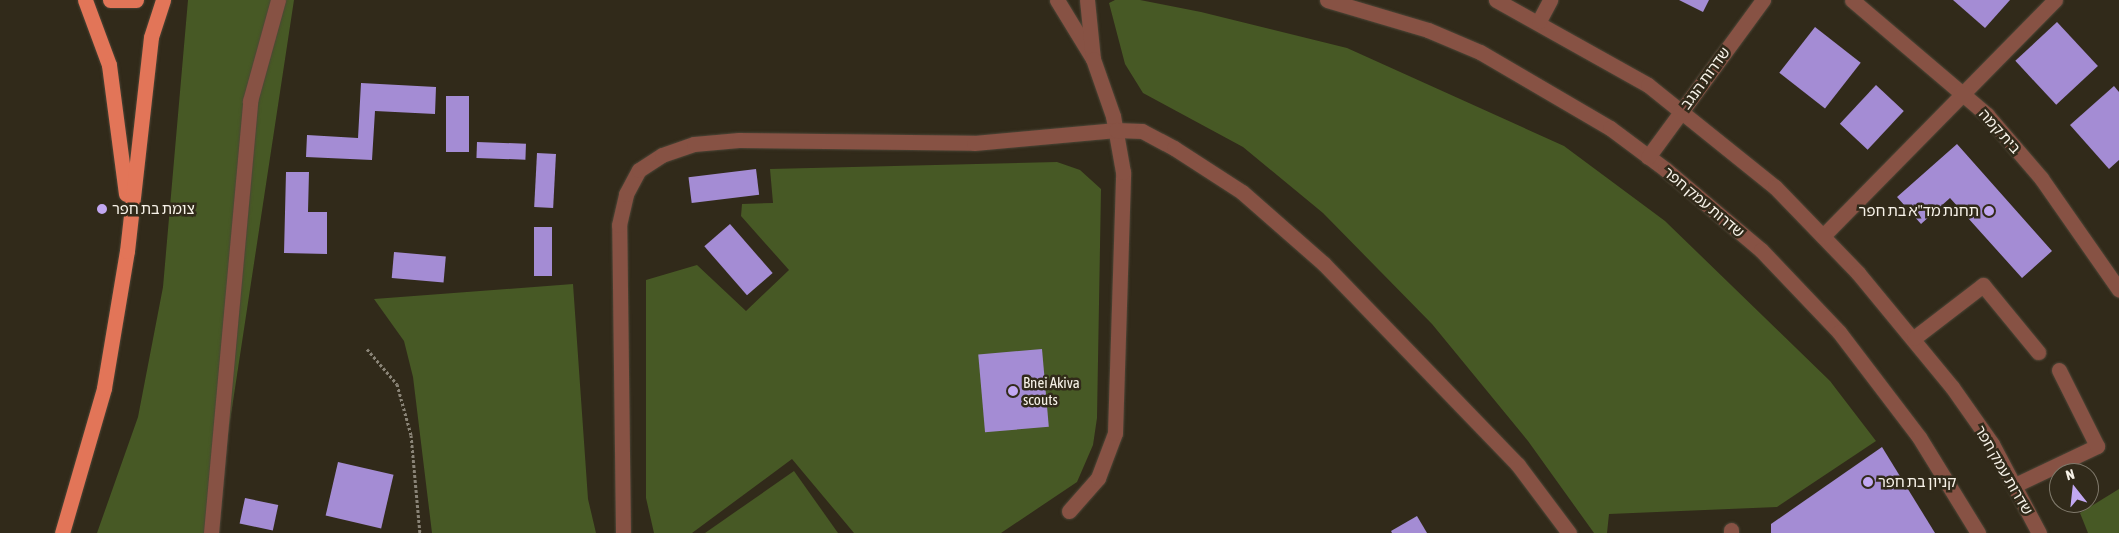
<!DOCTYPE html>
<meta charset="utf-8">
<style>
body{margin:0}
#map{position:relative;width:2119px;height:533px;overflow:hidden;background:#312a1a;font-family:"Asap Condensed","Noto Sans Hebrew",sans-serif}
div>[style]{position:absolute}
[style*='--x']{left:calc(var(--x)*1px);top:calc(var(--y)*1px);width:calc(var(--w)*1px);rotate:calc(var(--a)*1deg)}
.green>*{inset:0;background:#475925}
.building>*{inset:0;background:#a48cd4;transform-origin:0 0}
.path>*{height:3px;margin-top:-1.5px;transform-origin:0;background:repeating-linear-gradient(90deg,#8a8477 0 2.5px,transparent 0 5px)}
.roads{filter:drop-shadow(0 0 1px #4d4637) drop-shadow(0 0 1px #4d4637)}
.minor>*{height:15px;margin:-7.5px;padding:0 7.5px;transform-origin:7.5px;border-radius:7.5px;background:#875244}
.major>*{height:15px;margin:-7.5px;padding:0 7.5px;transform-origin:7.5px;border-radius:7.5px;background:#e27558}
.dots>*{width:14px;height:14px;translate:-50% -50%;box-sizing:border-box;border:2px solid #312a1a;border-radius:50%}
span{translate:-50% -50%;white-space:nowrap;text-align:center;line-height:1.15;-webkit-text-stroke:5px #312a1a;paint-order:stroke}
.street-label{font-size:15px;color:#f7f2e8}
.poi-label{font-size:15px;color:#f7f2e8}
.left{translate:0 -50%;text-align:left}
.right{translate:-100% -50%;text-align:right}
.north{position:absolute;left:2049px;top:463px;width:50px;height:50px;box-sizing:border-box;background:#312a1a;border:1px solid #807a6c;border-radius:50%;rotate:344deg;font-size:14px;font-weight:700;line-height:20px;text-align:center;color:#f7f2e8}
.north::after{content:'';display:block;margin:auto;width:18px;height:22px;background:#c2a8f2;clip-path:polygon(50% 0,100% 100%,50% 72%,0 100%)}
</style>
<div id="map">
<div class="green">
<i style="clip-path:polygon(188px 0,294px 0,213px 533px,97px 533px,138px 417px,163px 287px)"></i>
<i style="clip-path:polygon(1115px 0,1140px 0,1201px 12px,1347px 48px,1564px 146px,1665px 221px,1830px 381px,1876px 441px,1777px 507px,1609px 514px,1607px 533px,1594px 533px,1528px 441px,1432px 324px,1323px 213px,1243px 147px,1143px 93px,1125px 64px,1109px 3px)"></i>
<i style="clip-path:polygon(1057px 162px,1080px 170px,1101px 189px,1097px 418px,1093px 445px,1077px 482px,1001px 533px,854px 533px,792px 459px,692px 533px,654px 533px,646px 498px,646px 280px,697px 265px,746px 311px,789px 270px,741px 216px,742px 204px,773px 203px,770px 169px)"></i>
<i style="clip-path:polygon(573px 284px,588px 499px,596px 533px,432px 533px,413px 377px,404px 341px,374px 299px)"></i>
<i style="clip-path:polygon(794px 471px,838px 533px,705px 533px)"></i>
<i style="clip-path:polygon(2119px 489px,2119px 533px,2088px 533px,2080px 513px)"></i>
</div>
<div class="building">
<i style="clip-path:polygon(1679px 0,1709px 0,1703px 12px)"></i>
<i style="clip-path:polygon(1953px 0,2010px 0,1985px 28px)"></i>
<i style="left:2057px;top:22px;width:60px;height:57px;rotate:47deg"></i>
<i style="left:1815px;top:27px;width:58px;height:58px;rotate:38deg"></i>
<i style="clip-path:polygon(361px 83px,436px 87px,435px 114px,375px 111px,372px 160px,306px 157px,307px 135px,358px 138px)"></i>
<i style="left:1876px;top:85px;width:38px;height:53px;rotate:43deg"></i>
<i style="clip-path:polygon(2114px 86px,2119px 92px,2119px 160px,2109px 169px,2070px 125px)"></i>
<i style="left:446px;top:96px;width:23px;height:56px"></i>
<i style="left:477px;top:142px;width:49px;height:16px;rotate:2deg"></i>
<i style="clip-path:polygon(1957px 144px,2052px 251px,2022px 278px,1950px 198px,1921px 224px,1897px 197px)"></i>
<i style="left:537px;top:153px;width:19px;height:54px;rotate:3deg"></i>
<i style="left:756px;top:169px;width:26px;height:68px;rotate:83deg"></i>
<i style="clip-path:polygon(286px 172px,309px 172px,308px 212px,327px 212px,327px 254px,284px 253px)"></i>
<i style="left:730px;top:224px;width:65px;height:34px;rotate:49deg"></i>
<i style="left:534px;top:227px;width:18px;height:49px"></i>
<i style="left:394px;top:252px;width:52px;height:26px;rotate:5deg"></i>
<i style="left:1042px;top:349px;width:78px;height:64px;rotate:85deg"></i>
<i style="clip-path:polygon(1882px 447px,1935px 533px,1771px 533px,1771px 524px)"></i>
<i style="left:338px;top:462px;width:57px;height:55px;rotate:13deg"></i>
<i style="left:245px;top:498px;width:34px;height:26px;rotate:12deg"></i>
<i style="clip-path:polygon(1417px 516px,1427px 533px,1392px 533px,1391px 531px)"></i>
</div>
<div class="path">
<i style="--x:367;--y:349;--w:46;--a:49.4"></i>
<i style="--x:397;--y:384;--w:53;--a:74.6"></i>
<i style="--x:411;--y:435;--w:98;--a:84.8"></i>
</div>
<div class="roads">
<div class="minor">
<i style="--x:1057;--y:0;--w:69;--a:58.6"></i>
<i style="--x:1093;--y:59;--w:59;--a:-95.8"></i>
<i style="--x:1327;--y:0;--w:105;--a:16.5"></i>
<i style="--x:1428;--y:30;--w:56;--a:22.9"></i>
<i style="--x:1480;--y:52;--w:151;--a:30.3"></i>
<i style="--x:1610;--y:128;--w:69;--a:36.7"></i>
<i style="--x:1665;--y:169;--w:126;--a:40.2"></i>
<i style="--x:1761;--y:250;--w:113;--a:46.4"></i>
<i style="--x:1839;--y:332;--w:132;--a:52.7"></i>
<i style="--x:1919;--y:437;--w:113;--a:58.4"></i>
<i style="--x:1496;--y:0;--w:174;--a:29.2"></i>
<i style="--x:1648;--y:85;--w:163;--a:38.8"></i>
<i style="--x:1775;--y:187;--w:120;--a:46"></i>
<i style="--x:1858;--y:273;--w:148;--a:50.5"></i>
<i style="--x:1952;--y:387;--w:70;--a:54.9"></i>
<i style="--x:1992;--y:444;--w:101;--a:62.2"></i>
<i style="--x:1852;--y:0;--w:177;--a:40.4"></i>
<i style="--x:1987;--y:115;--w:83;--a:49.4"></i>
<i style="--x:2041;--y:178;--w:136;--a:55.1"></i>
<i style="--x:1539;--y:21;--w:24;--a:-62"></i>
<i style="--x:1648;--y:157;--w:195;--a:-53.8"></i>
<i style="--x:1823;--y:236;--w:331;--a:-45.5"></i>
<i style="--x:1914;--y:338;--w:87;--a:-37.5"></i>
<i style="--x:1983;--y:285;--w:87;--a:50.6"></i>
<i style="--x:2015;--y:485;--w:91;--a:-25.4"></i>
<i style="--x:2097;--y:446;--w:85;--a:-116.6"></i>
<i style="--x:1069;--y:511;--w:44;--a:-48.7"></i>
<i style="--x:1098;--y:478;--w:48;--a:-69.3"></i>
<i style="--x:1115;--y:433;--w:261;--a:-88.2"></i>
<i style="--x:1123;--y:172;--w:57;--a:-100.1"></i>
<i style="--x:1113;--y:116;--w:60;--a:-109.3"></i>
<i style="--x:1731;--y:530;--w:3;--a:90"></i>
<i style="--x:211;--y:533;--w:434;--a:-84.8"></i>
<i style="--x:250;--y:101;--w:105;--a:-74.5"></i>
<i style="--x:623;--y:533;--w:308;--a:-90.7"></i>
<i style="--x:619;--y:225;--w:32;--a:-77"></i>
<i style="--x:626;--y:194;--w:27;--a:-62"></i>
<i style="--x:639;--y:170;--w:27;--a:-33"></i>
<i style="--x:662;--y:155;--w:34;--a:-19"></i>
<i style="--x:694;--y:144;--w:45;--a:-5.1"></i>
<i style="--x:739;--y:140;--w:235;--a:0.7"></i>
<i style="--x:974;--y:143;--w:143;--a:-5.2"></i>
<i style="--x:1116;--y:130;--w:26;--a:2"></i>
<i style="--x:1142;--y:131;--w:36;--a:28"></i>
<i style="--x:1174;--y:148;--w:81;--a:32.9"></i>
<i style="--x:1242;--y:192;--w:109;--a:41.3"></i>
<i style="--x:1324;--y:264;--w:279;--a:46"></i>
<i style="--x:1518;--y:465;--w:85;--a:53.1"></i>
</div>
<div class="major">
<i style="--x:85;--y:0;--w:69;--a:69.7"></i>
<i style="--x:109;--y:65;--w:130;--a:82.5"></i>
<i style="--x:110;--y:0;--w:26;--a:0"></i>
<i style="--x:62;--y:533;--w:151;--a:-73.8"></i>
<i style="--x:104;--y:388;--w:139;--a:-80.5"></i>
<i style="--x:127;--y:251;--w:215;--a:-83.6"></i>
<i style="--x:151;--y:37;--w:39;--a:-72"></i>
</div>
</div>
<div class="dots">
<i style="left:102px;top:209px;background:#c2a8f2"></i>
<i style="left:1989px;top:211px;background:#c2a8f2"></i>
<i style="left:1013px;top:391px;background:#c2a8f2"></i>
<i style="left:1868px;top:482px;background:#c2a8f2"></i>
</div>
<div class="street-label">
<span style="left:1705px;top:78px;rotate:-54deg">שדרות הנגב</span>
<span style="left:2000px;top:131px;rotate:48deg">בית קמה</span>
<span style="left:1704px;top:202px;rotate:40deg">שדרות עמק חפר</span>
<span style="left:2004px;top:470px;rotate:60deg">שדרות עמק חפר</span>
</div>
<div class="poi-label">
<span class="left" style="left:112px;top:209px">צומת בת חפר</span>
<span class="right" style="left:1979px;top:211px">תחנת מד"א בת חפר</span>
<span class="left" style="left:1023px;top:391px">Bnei Akiva<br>scouts</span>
<span class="left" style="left:1878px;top:482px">קניון בת חפר</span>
</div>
<div class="north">N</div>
</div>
